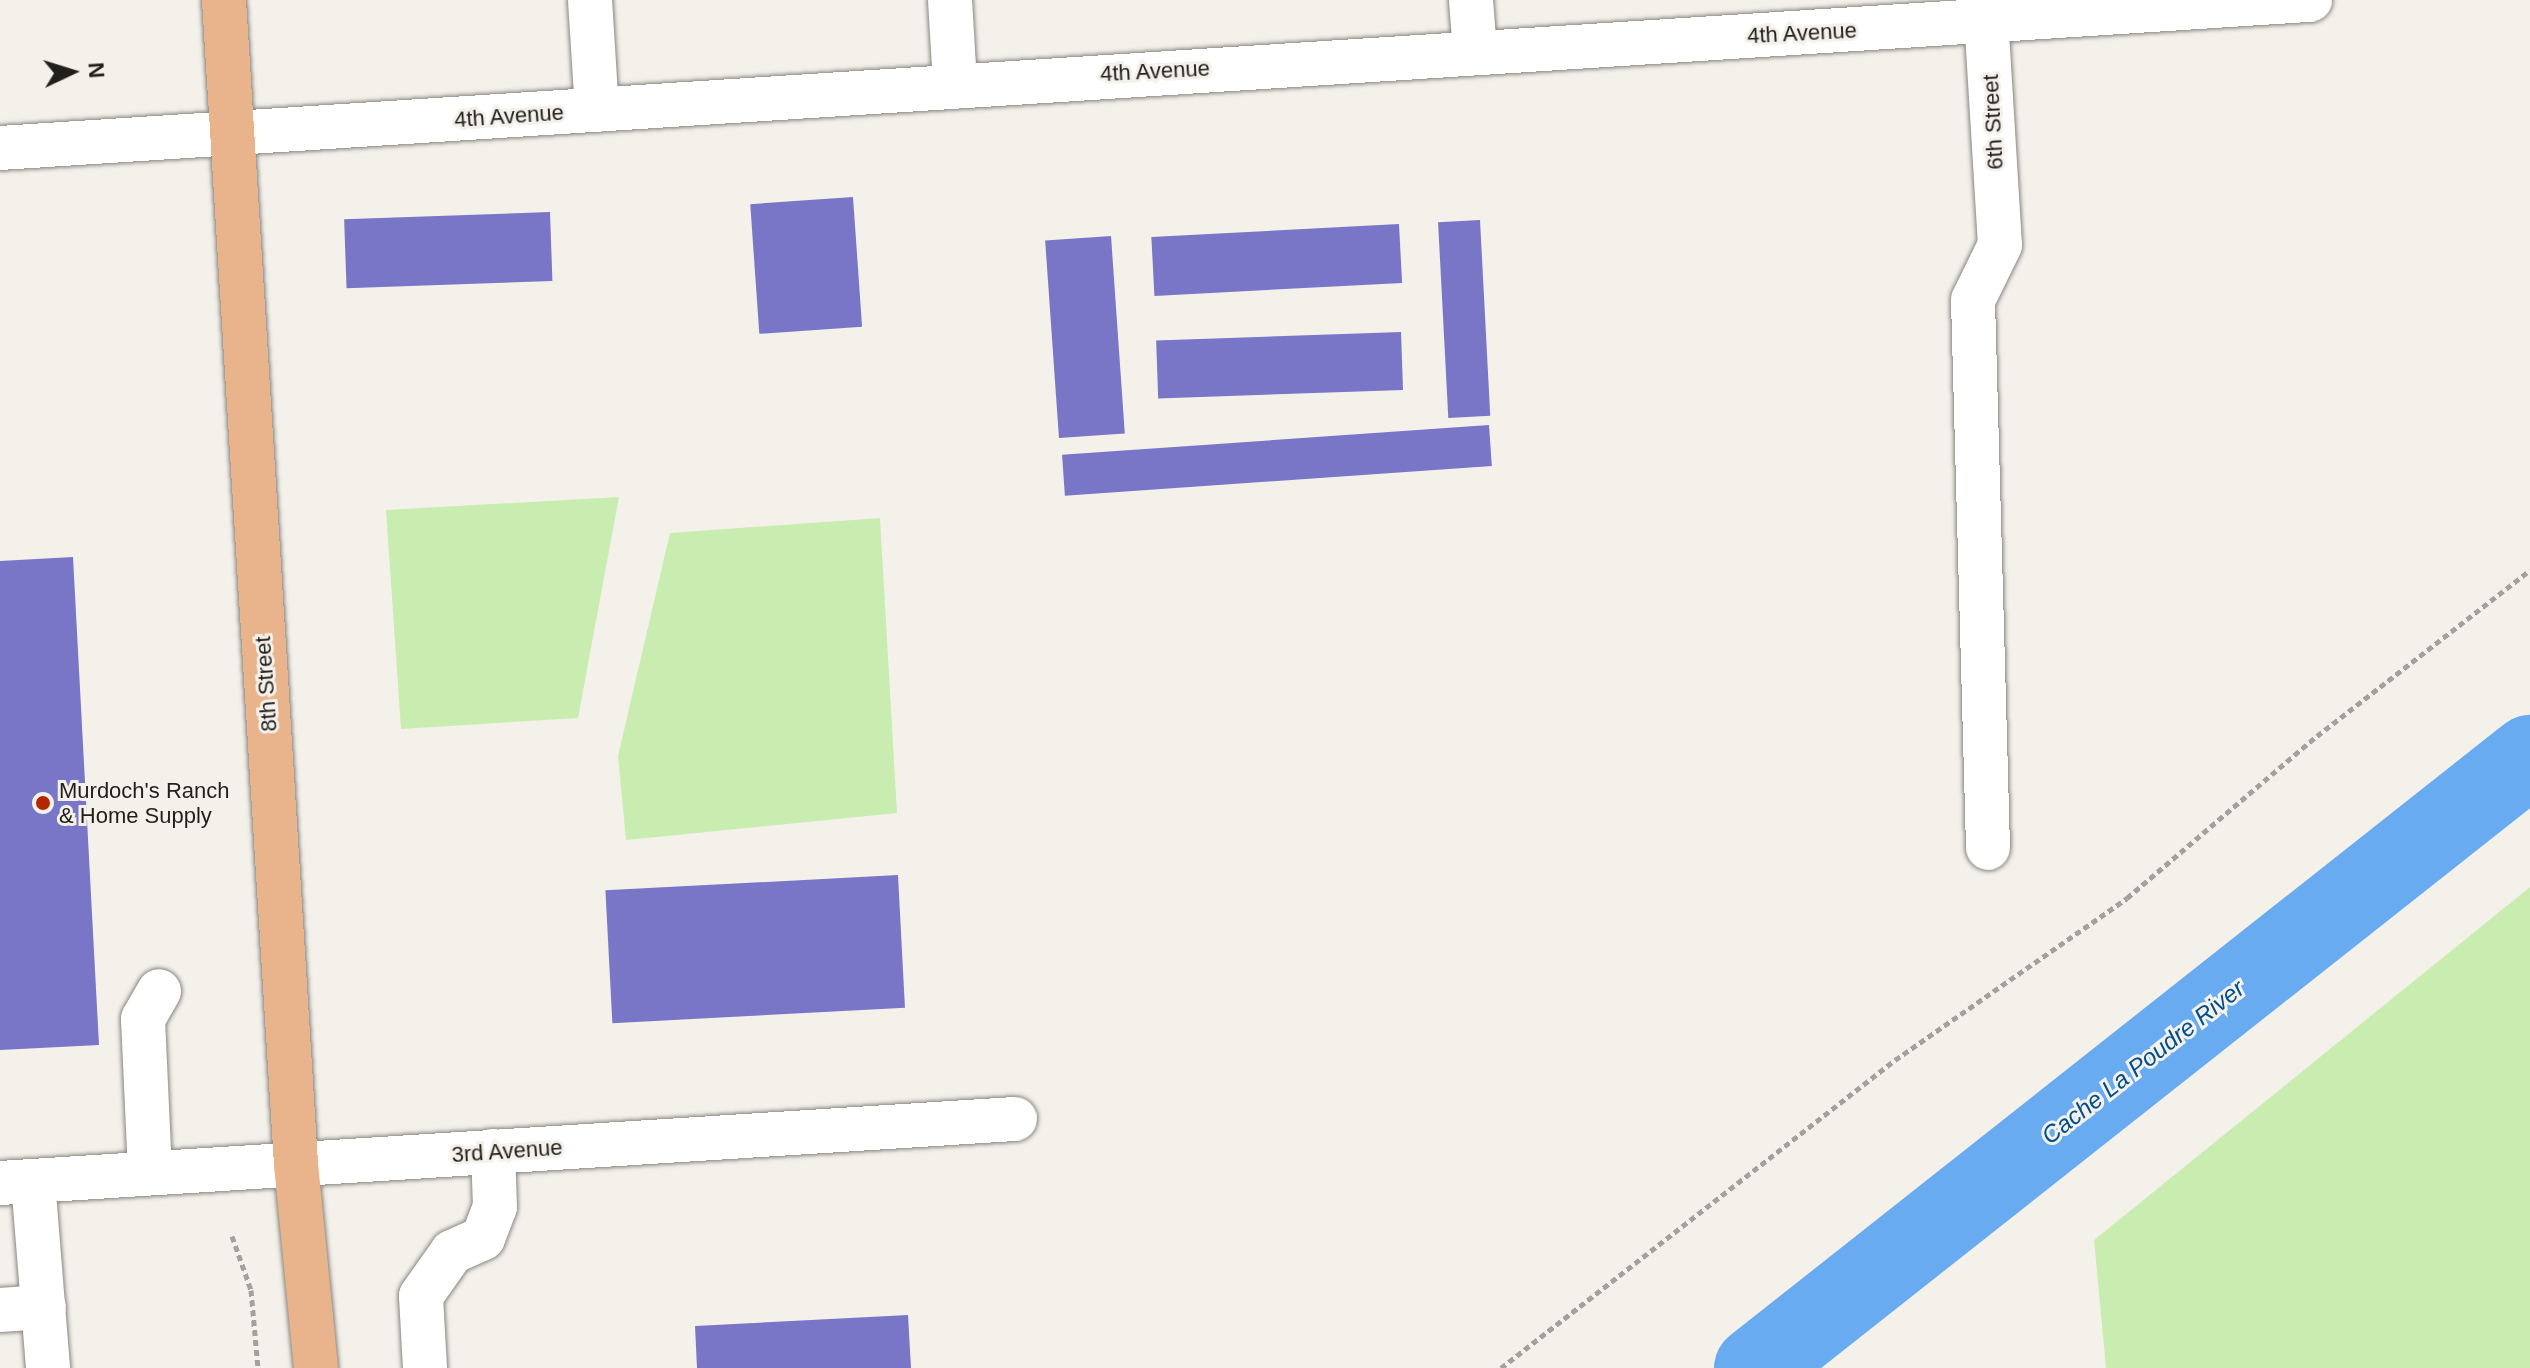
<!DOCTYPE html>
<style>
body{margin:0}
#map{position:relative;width:2530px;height:1368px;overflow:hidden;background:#f4f1eb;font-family:Arial,sans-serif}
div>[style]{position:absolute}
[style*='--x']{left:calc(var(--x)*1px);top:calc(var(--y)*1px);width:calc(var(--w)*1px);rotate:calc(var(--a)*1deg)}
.green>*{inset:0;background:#c9edb0}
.river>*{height:82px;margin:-41px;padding:0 41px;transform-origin:41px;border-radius:41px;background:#68abf0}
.building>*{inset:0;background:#7976c7;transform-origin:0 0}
.path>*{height:5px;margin-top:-2.5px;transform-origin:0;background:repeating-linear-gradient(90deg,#a3a19c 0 6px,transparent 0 10px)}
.roads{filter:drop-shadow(0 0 2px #888680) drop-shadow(0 0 2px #888680)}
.minor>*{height:44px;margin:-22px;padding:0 22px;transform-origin:22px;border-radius:22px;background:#fff}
.major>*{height:44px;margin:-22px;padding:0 22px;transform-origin:22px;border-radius:22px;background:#e9b38c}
.dots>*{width:22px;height:22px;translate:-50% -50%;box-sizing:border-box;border:4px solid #f4f1eb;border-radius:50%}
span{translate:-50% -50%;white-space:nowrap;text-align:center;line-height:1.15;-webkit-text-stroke:6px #f4f1eb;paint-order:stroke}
.street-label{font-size:22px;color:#201f1c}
.poi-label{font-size:22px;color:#201f1c}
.left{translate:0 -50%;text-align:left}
.water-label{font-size:24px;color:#004f8c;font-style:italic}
.north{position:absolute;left:32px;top:32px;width:80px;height:80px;-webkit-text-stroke:6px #f4f1eb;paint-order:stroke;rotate:86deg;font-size:22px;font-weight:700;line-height:32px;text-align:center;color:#201f1c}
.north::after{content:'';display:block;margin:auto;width:28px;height:36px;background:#201f1c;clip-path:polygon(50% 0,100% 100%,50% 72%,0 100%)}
</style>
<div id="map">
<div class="green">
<i style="clip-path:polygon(619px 497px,578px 718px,401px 729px,386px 510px)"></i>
<i style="clip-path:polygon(880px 518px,897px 813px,626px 840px,618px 756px,670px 533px)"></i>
<i style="clip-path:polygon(2530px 887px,2530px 1368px,2106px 1368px,2094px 1240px)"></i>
</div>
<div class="river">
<i style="--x:1755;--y:1368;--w:988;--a:-38.3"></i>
</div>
<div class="building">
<i style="left:853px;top:197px;width:130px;height:103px;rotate:86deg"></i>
<i style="left:550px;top:212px;width:69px;height:206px;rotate:88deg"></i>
<i style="left:1480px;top:220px;width:196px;height:42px;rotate:87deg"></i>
<i style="left:1399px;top:224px;width:59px;height:248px;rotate:87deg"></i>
<i style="left:1111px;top:236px;width:198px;height:66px;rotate:86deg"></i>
<i style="left:1401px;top:332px;width:58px;height:245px;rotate:88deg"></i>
<i style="left:1489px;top:425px;width:41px;height:428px;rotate:86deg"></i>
<i style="clip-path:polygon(73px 557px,99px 1045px,0 1050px,0 561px)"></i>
<i style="left:898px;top:875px;width:133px;height:293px;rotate:87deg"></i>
<i style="clip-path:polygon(908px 1315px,911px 1368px,697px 1368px,695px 1326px)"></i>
</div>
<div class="path">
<i style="--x:232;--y:1236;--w:57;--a:70.6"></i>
<i style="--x:251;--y:1290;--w:78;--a:84.9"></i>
<i style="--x:1501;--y:1368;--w:500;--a:-38.02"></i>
<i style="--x:1895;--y:1060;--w:283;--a:-34.9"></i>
<i style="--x:2127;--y:898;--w:250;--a:-40.5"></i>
<i style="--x:2317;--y:736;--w:270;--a:-37.9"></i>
</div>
<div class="roads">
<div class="minor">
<i style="--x:590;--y:0;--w:110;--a:86.4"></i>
<i style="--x:950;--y:0;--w:83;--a:86.6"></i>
<i style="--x:1471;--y:0;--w:52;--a:85.6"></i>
<i style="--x:1985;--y:0;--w:245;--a:86.5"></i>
<i style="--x:2000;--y:245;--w:61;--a:116.1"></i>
<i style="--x:1973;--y:300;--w:548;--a:88.43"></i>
<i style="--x:0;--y:148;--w:2315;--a:-3.67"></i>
<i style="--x:150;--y:1173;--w:154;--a:-92.6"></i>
<i style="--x:143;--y:1019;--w:32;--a:-60"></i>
<i style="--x:33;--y:1181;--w:188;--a:85.4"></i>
<i style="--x:0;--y:1183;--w:1017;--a:-3.61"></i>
<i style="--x:0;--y:1310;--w:44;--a:-3.9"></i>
<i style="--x:425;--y:1368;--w:72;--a:-93.2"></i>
<i style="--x:421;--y:1296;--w:54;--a:-54.8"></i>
<i style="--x:452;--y:1252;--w:34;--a:-24"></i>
<i style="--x:483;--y:1238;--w:33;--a:-69"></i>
<i style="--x:495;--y:1207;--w:56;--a:-92"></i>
</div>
<div class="major">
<i style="--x:224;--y:0;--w:1166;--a:86.46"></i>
<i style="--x:296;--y:1164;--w:205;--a:84.4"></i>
</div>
</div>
<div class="dots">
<i style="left:43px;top:803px;background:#b22700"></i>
</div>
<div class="street-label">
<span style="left:1802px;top:33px;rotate:-3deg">4th Avenue</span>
<span style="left:1155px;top:71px;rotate:-3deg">4th Avenue</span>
<span style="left:509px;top:116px;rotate:-4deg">4th Avenue</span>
<span style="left:1993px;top:122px;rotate:-93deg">6th Street</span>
<span style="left:266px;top:684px;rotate:-94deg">8th Street</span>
<span style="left:507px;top:1151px;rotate:-4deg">3rd Avenue</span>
</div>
<div class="poi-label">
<span class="left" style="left:59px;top:803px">Murdoch's Ranch<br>&amp; Home Supply</span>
</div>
<div class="water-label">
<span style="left:2143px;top:1062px;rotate:-38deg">Cache La Poudre River</span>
</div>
<div class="north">N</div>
</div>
